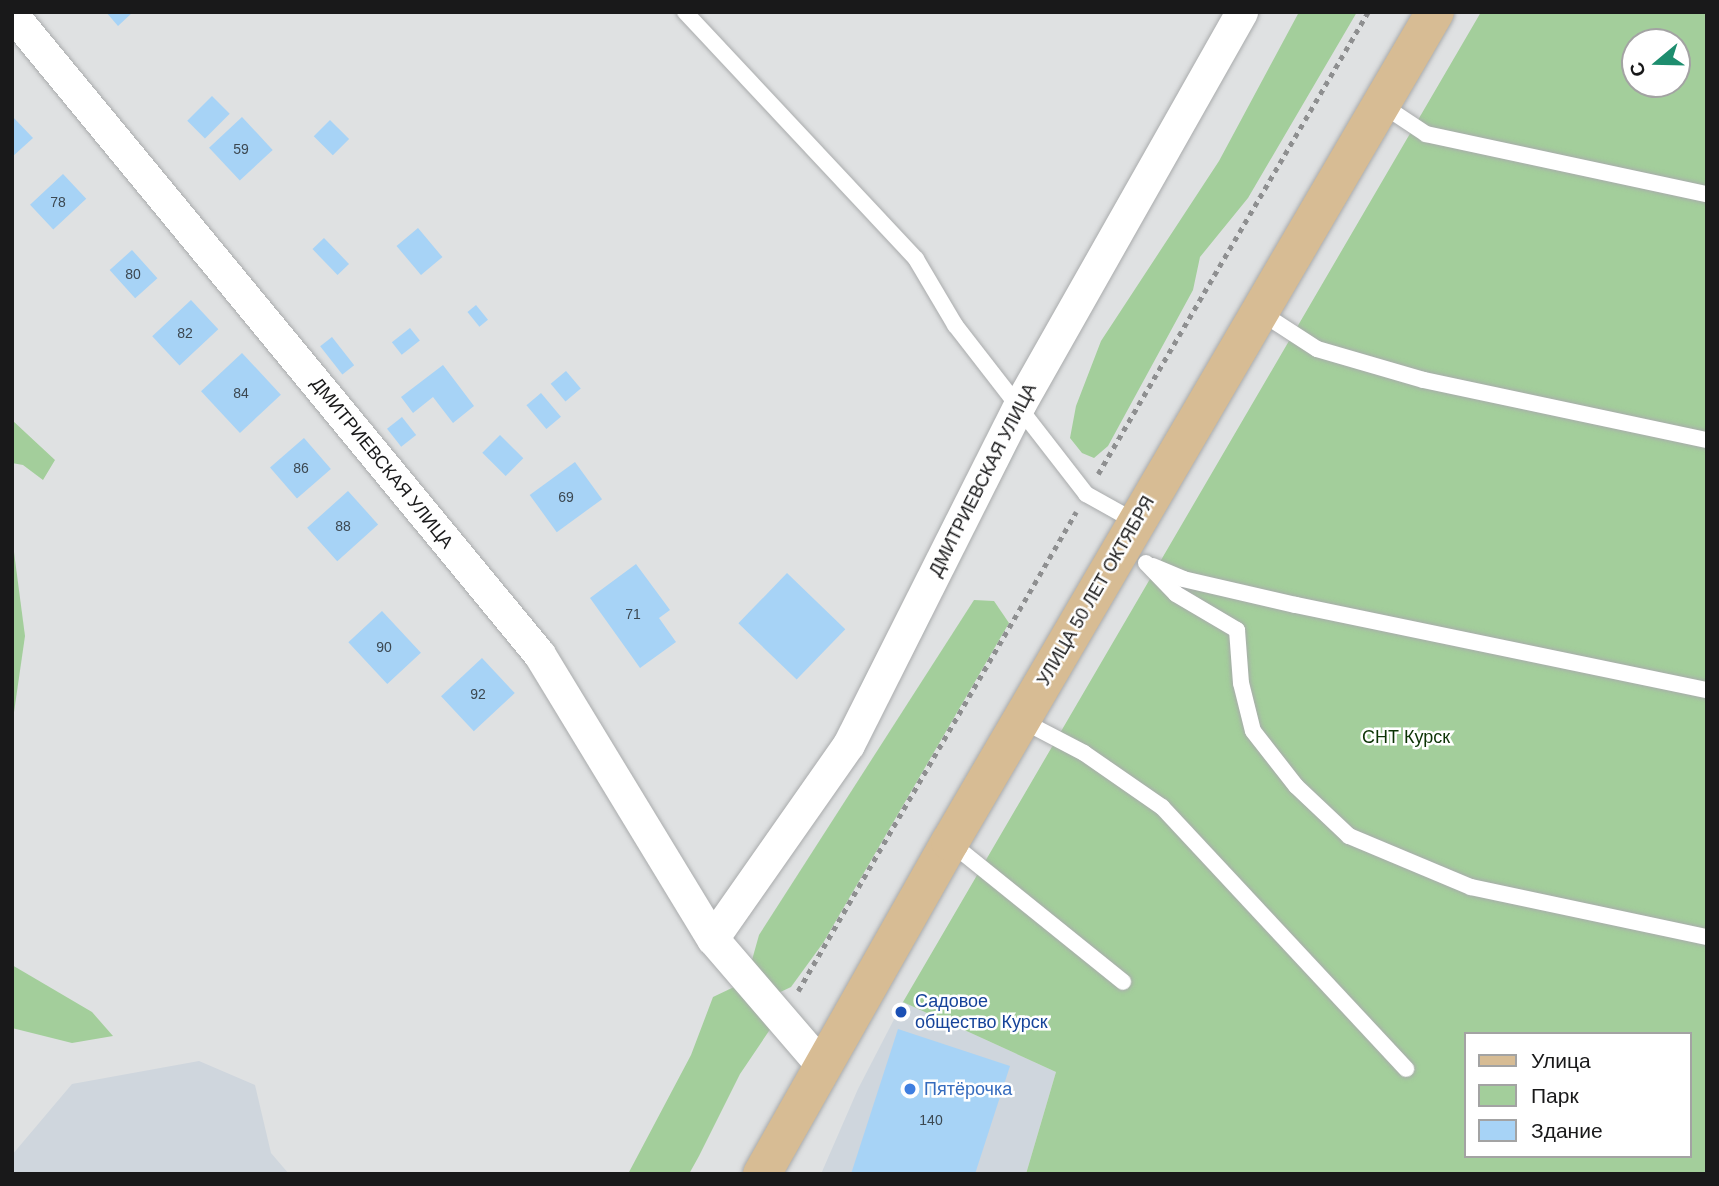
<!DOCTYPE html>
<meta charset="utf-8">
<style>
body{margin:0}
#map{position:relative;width:1719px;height:1186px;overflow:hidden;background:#dfe1e2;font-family:Helvetica,sans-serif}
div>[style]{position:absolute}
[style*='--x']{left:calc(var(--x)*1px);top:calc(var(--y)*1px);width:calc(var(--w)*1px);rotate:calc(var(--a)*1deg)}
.built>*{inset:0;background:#cfd6dd}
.green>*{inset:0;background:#a3ce9b}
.building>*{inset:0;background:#a7d3f6;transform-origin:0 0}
.path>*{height:4.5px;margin-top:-2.25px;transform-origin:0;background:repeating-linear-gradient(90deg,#8e8f90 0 5px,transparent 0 10px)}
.roads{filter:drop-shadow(0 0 2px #a9abac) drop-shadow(0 0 2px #a9abac)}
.lane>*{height:16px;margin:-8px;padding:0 8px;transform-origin:8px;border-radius:8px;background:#fff}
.street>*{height:32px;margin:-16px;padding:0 16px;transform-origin:16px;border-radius:16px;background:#fff}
.primary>*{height:38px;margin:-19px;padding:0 19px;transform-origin:19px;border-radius:19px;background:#d7bc94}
.dots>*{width:19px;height:19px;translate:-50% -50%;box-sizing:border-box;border:4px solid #fff;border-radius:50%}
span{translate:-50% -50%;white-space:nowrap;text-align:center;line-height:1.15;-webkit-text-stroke:5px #fff;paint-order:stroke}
.number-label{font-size:14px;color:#3c4851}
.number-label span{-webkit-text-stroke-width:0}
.street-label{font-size:18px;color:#19191a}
.park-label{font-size:18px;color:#0c3405}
.transit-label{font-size:18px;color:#164399}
.left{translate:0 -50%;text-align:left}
.shop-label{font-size:18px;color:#366cbe}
.frame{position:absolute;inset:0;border:14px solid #19191a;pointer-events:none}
.legend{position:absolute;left:1464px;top:1032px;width:228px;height:126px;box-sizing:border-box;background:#fff;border:2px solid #a3a3a3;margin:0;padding:9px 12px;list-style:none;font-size:21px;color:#19191a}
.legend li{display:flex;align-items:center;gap:14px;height:35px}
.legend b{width:35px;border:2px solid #a3a3a3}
.north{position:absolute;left:1621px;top:28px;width:70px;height:70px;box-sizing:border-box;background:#fff;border:2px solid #a3a3a3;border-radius:50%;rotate:251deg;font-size:19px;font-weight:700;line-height:28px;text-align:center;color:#19191a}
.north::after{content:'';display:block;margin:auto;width:24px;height:32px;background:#1d8d6e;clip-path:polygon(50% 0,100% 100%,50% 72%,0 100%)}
</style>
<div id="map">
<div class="built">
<i style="clip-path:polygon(903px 1002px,1056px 1072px,1026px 1174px,821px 1174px,858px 1089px)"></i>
<i style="clip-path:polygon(199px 1061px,255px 1085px,271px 1153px,289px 1174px,12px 1174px,12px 1155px,72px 1084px)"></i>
</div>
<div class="green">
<i style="clip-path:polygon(1299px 12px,1357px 12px,1248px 198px,1200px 257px,1193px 290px,1108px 446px,1094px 458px,1082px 453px,1070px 438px,1076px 406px,1101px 341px,1219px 161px)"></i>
<i style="clip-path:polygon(evenodd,1481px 12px,1707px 12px,1707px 1174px,1026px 1174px,1056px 1072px,903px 1002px,1481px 12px,1635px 42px,1677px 42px,1677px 84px,1635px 84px,1635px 42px,1481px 12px,1465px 1034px,1689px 1034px,1689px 1156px,1465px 1156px,1465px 1034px)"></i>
<i style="clip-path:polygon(12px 420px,55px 460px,43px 480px,23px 465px,12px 463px)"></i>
<i style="clip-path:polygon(12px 537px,25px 636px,12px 726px)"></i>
<i style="clip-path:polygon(974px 600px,994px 601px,1009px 623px,823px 943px,791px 987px,774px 995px,750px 967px,759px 935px)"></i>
<i style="clip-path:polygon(12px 965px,92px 1012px,113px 1036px,72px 1043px,12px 1028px)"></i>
<i style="clip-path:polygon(734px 987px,771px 1028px,740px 1074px,699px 1156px,689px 1174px,628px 1174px,691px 1055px,713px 997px)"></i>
</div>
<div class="building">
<i style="clip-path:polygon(106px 12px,133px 12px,118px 26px)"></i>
<i style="left:212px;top:96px;width:25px;height:35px;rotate:45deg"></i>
<i style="clip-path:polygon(12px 116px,33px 138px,12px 157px)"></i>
<i style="left:242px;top:117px;width:45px;height:45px;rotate:47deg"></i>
<i style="left:330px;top:120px;width:27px;height:23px;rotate:45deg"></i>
<i style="left:63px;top:174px;width:34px;height:45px;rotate:47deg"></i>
<i style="left:418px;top:228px;width:38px;height:28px;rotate:50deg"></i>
<i style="left:324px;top:238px;width:36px;height:16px;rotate:46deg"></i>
<i style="left:132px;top:250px;width:38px;height:30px;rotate:48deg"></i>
<i style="left:191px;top:300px;width:40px;height:53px;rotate:47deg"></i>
<i style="left:476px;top:305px;width:19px;height:11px;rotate:51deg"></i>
<i style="left:410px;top:328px;width:16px;height:23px;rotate:52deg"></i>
<i style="left:332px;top:337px;width:36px;height:15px;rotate:52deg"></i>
<i style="left:242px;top:353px;width:57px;height:56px;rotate:47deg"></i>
<i style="clip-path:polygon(443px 365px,474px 406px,453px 423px,433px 397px,413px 413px,401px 397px)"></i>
<i style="left:566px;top:371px;width:23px;height:20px;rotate:50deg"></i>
<i style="left:541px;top:393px;width:31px;height:19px;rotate:50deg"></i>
<i style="left:402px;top:417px;width:23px;height:19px;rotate:52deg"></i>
<i style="left:500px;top:435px;width:33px;height:25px;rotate:45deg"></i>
<i style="left:304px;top:438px;width:41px;height:45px;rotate:49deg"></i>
<i style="left:575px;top:462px;width:46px;height:56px;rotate:54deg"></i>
<i style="left:348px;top:491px;width:45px;height:55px;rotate:48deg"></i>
<i style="clip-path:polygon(636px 564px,670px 610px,659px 618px,676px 642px,640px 668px,590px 598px)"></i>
<i style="left:787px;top:573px;width:81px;height:70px;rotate:44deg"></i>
<i style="left:382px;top:611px;width:57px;height:46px;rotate:47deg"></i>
<i style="left:482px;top:658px;width:48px;height:56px;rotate:47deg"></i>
<i style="clip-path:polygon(898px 1029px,1010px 1066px,975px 1174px,851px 1174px)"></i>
</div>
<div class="path">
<i style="--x:1098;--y:474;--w:535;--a:-59.7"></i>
<i style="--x:798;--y:991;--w:554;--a:-59.87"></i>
</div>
<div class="roads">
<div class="lane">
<i style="--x:685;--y:12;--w:338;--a:46.9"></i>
<i style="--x:916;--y:259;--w:77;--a:59.4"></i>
<i style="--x:955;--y:325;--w:214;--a:52.2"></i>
<i style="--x:1086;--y:494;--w:57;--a:29.2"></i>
<i style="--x:1381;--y:104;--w:54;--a:33.7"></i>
<i style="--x:1426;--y:134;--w:287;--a:12.1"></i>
<i style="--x:1260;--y:312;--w:68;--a:33"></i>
<i style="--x:1317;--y:349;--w:111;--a:16.2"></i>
<i style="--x:1424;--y:380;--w:289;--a:12"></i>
<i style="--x:1146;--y:563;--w:43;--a:45.9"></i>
<i style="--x:1176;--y:594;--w:71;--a:30.5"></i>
<i style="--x:1237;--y:630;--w:53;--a:85.7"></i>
<i style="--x:1241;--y:683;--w:49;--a:76"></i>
<i style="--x:1253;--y:731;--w:70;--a:52"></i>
<i style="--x:1296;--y:786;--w:73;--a:43.3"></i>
<i style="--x:1349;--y:836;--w:132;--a:22.7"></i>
<i style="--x:1471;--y:887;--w:241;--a:12"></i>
<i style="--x:1153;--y:566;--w:33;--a:23"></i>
<i style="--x:1183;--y:579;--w:116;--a:13"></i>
<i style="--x:1296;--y:605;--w:420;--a:11.7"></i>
<i style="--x:1021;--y:720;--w:71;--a:27.6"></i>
<i style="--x:1084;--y:753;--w:95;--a:34.7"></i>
<i style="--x:1162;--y:807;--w:358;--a:47"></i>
<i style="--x:951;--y:843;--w:221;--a:38.9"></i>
</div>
<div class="street">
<i style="--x:12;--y:14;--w:830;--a:50.52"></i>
<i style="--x:540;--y:655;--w:333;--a:58.7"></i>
<i style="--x:713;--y:939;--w:170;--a:49.3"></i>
<i style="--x:713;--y:939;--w:237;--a:-55"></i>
<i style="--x:849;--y:745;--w:381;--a:-63.3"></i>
<i style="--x:1020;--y:405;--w:451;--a:-60.5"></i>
</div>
<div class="primary">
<i style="--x:762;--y:1174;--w:382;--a:-60.5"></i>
<i style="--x:950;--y:842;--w:961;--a:-59.7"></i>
</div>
</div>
<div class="dots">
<i style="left:901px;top:1012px;background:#1a4fb4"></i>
<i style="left:910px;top:1089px;background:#3f7fe0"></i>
</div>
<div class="number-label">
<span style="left:241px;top:149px">59</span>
<span style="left:58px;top:202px">78</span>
<span style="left:133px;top:274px">80</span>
<span style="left:185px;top:333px">82</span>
<span style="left:241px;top:393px">84</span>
<span style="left:301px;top:468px">86</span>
<span style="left:566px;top:497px">69</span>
<span style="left:343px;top:526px">88</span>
<span style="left:633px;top:614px">71</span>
<span style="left:384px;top:647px">90</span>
<span style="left:478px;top:694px">92</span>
<span style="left:931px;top:1120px">140</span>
</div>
<div class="street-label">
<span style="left:382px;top:463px;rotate:51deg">ДМИТРИЕВСКАЯ УЛИЦА</span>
<span style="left:983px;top:480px;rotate:-63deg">ДМИТРИЕВСКАЯ УЛИЦА</span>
<span style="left:1096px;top:591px;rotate:-60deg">УЛИЦА 50 ЛЕТ ОКТЯБРЯ</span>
</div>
<div class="park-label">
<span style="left:1406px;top:737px">СНТ Курск</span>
</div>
<div class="transit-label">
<span class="left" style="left:915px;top:1012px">Садовое<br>общество Курск</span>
</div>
<div class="shop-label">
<span class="left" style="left:924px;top:1089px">Пятёрочка</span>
</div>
<div class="frame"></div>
<ul class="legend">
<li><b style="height:9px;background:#d7bc94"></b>Улица</li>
<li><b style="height:19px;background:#a3ce9b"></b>Парк</li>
<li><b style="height:19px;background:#a7d3f6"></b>Здание</li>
</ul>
<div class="north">С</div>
</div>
